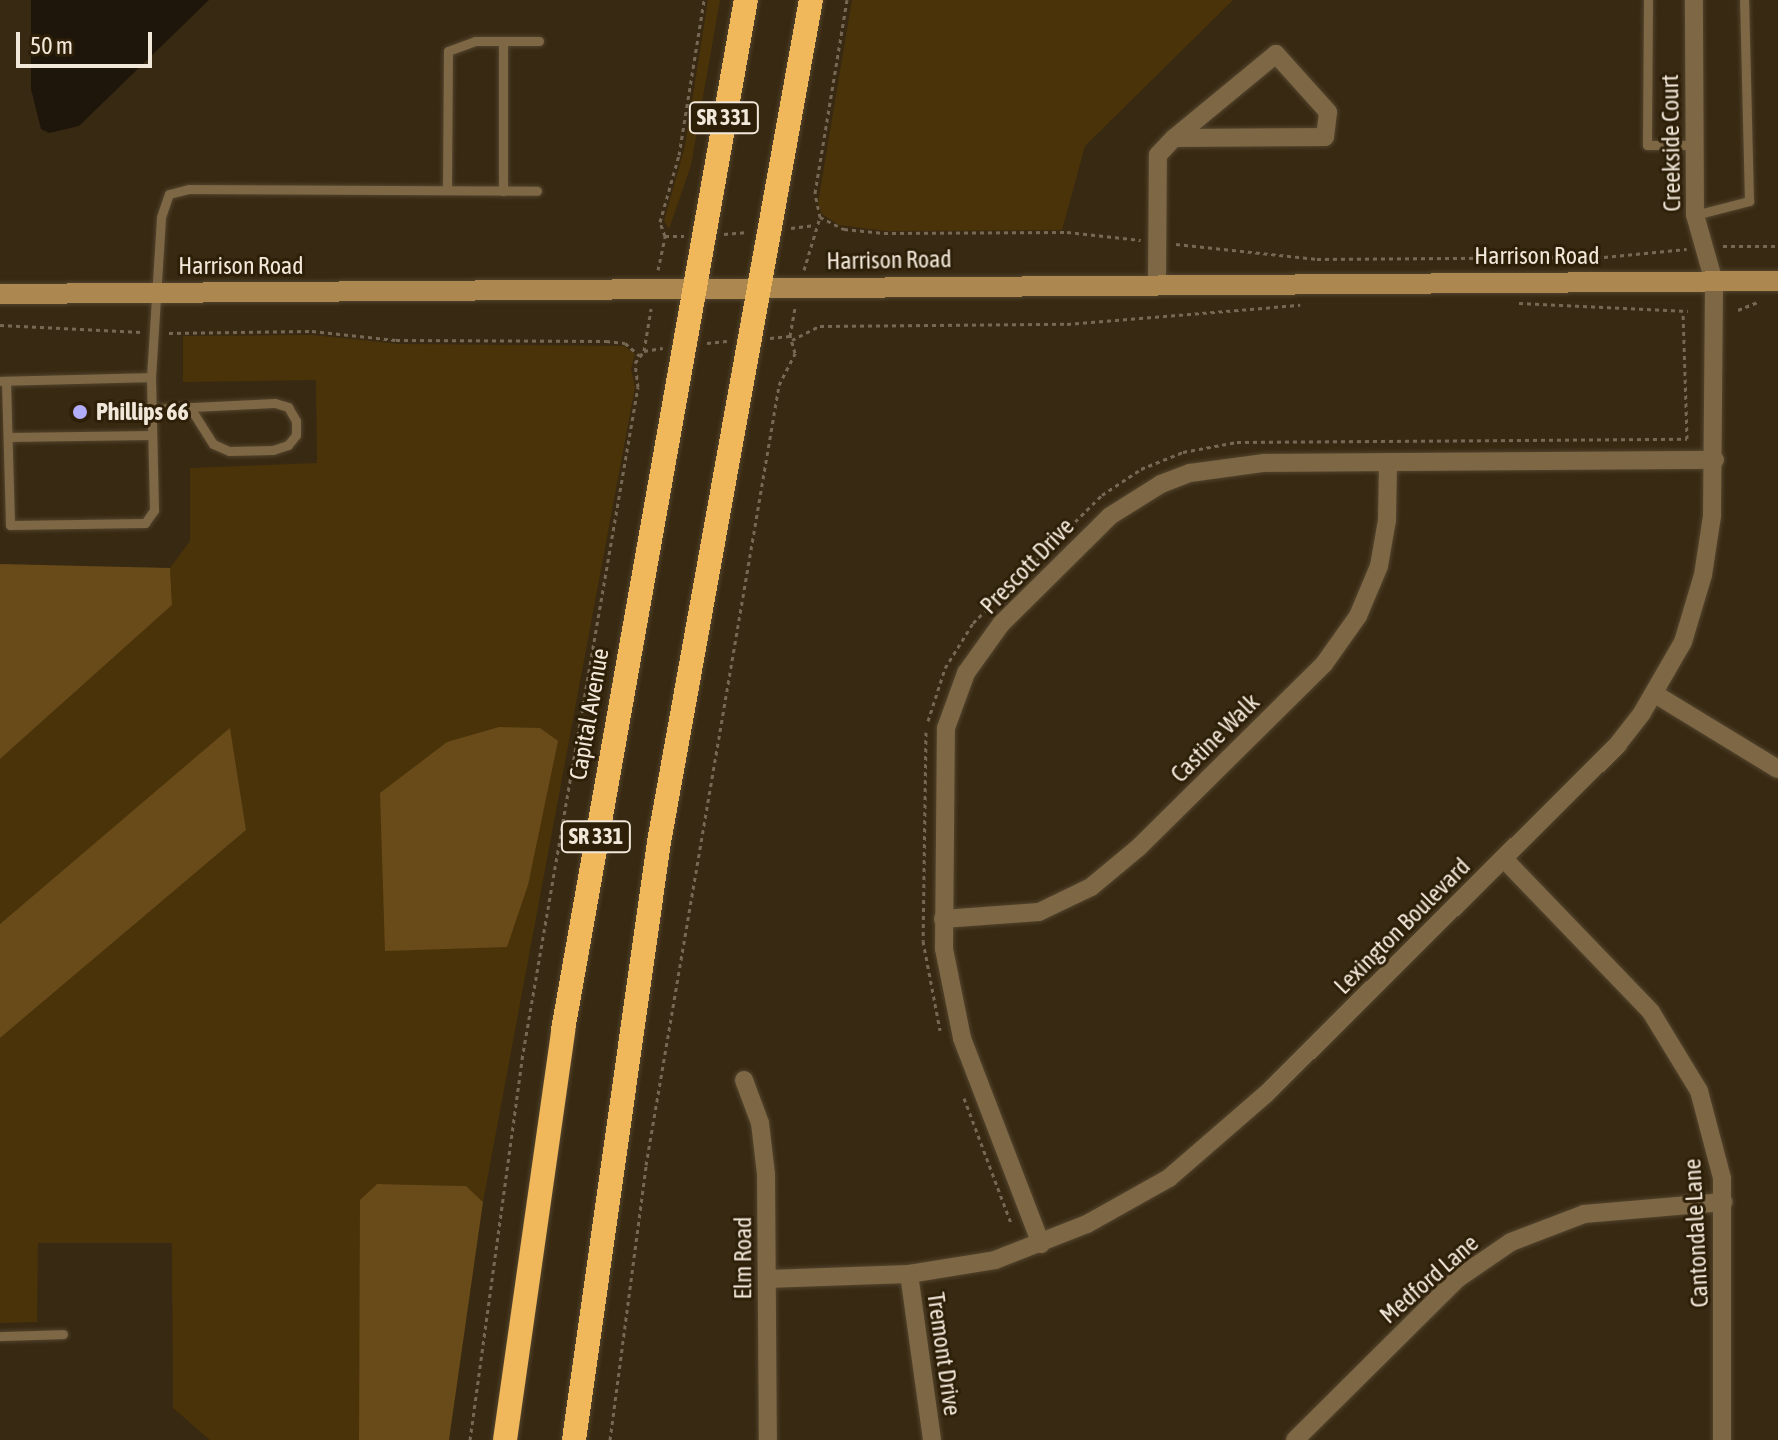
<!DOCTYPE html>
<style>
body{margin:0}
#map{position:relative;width:1778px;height:1440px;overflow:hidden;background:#382912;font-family:"Asap Condensed",sans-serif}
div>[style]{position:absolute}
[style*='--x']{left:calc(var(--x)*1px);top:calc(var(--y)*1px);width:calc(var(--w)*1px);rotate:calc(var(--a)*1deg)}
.green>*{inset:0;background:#4b3309}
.forest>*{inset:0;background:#694b1a}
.water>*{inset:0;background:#1e160a}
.path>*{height:3px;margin-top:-1.5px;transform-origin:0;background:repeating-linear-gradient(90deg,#766854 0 4px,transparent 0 8px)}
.roads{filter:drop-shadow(0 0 2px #52442e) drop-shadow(0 0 2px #52442e)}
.lane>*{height:9px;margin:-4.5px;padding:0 4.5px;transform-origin:4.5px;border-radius:4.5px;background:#7e6744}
.street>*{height:18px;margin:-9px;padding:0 9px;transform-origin:9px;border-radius:9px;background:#7e6744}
.secondary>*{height:20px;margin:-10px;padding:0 10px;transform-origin:10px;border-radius:10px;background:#ac874f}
.highway>*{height:24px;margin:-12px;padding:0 12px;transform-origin:12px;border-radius:12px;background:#f0b75b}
.dots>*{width:22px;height:22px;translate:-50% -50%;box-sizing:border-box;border:4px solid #2d1f08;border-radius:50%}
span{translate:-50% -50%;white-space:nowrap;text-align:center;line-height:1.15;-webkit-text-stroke:6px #2d1f08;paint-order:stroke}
.shield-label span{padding:2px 6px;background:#2d1f08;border:2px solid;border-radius:6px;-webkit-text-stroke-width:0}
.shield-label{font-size:22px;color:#f2e8da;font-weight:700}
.street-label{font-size:24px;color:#f2e8da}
.poi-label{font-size:24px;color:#f2e8da;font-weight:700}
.left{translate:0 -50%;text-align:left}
.scale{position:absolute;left:16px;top:32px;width:136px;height:36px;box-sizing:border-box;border:4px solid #f2e8da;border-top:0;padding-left:10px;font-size:24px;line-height:28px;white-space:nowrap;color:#f2e8da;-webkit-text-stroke:6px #2d1f08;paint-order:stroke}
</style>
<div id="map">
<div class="green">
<i style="clip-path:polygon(708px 0,720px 0,691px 165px,669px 229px,664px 221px,685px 146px)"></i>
<i style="clip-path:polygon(852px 0,1233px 0,1085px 146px,1062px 230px,887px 231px,839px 225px,822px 214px,818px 203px)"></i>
<i style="clip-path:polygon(312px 335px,399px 344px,624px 346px,635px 354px,631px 369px,635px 387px,483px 1202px,466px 1186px,377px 1184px,361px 1200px,359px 1440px,210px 1440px,173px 1408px,172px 1243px,38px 1243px,37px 1322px,0 1323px,0 1038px,246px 830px,230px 729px,0 924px,0 759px,172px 605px,170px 568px,190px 541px,190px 468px,317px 463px,316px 380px,183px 382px,183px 336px)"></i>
</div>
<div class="forest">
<i style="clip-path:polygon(0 564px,170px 568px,172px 605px,0 759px)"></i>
<i style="clip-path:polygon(499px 727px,540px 728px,558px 741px,528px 885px,507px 947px,385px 951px,380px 793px,447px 742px)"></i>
<i style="clip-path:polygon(230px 728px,246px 830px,0 1038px,0 924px)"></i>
<i style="clip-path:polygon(377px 1184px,466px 1186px,483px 1202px,449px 1440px,359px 1440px,360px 1200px)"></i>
</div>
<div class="water">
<i style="clip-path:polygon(31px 0,209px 0,79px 126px,49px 133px,41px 129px,31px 89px)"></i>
</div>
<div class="path">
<i style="--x:820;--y:217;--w:27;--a:27"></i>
<i style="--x:844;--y:229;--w:40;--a:5.7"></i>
<i style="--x:884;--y:233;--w:183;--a:-0.3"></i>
<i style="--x:1067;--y:232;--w:74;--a:6.2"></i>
<i style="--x:791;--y:228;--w:24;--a:-7"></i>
<i style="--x:724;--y:234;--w:24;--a:-5"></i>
<i style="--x:665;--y:236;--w:19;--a:0"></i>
<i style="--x:1176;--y:244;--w:142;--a:6.1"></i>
<i style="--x:1317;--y:259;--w:287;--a:-0.4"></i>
<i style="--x:1604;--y:257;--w:83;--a:-5.5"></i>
<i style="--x:1723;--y:246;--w:55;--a:0"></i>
<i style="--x:658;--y:270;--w:35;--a:-78"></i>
<i style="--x:665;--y:236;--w:15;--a:-110"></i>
<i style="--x:660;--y:222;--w:70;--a:-74.2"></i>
<i style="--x:679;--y:155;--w:157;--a:-80.8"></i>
<i style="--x:804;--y:270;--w:55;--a:-73.2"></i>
<i style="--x:820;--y:217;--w:25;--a:-102"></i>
<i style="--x:815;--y:193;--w:196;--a:-80.6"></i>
<i style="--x:1519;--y:303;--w:169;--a:2.7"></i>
<i style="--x:1738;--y:310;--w:22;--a:-22"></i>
<i style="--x:0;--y:325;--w:141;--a:2.8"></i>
<i style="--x:169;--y:333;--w:143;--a:-0.8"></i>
<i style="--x:312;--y:331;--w:84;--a:6.1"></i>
<i style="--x:396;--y:340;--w:210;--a:0.3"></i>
<i style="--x:606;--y:341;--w:19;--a:6"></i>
<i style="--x:625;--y:343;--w:20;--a:41"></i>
<i style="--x:770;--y:338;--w:20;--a:-6"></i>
<i style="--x:792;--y:340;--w:31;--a:-27"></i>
<i style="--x:820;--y:326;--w:247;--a:-0.5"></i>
<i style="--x:1067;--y:324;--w:234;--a:-4.7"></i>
<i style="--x:707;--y:343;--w:20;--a:-6"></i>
<i style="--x:644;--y:351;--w:19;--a:-9"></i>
<i style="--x:928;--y:721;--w:56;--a:-72.2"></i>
<i style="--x:945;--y:668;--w:53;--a:-58.1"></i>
<i style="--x:973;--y:623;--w:182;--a:-44.8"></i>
<i style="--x:1102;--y:495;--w:47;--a:-33.7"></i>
<i style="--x:1141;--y:469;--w:45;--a:-22"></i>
<i style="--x:1183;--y:452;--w:55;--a:-10.5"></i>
<i style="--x:1237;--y:442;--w:450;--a:-0.4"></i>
<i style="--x:1687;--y:439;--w:124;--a:-91.8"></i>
<i style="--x:926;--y:732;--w:209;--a:90.8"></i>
<i style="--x:923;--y:941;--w:91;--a:79.2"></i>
<i style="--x:964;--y:1098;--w:134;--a:69.4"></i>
<i style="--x:470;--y:1440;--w:385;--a:-82.2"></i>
<i style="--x:522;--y:1059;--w:682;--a:-80.21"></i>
<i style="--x:638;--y:387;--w:24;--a:-97"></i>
<i style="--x:635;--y:363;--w:15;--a:-53"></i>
<i style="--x:644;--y:351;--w:43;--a:-80.5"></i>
<i style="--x:610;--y:1440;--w:277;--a:-82.5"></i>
<i style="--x:646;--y:1165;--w:791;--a:-80.32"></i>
<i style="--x:779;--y:385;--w:36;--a:-63"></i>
<i style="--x:795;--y:353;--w:18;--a:-106"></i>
<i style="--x:790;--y:336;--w:28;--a:-80"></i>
</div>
<div class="roads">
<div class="lane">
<i style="--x:1648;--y:0;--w:145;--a:90.4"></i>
<i style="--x:1647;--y:145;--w:46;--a:0"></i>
<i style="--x:447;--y:190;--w:139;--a:-89.6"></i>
<i style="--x:448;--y:51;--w:29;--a:-20"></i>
<i style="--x:475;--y:41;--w:64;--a:0"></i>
<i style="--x:503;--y:191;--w:150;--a:-90"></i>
<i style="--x:1695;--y:215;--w:56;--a:-14.5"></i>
<i style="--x:1749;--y:201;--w:201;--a:-91.4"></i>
<i style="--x:0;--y:381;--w:151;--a:-1.5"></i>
<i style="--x:151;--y:377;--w:160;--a:-86.4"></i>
<i style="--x:161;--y:217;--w:24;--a:-71"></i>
<i style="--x:169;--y:194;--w:21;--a:-14"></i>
<i style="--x:189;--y:189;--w:348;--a:0.3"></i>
<i style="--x:6;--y:381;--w:144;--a:88.4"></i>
<i style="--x:10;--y:525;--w:135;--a:-0.8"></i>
<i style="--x:145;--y:523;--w:16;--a:-55"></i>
<i style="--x:154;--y:510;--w:133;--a:-91.3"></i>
<i style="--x:152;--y:409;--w:123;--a:-2.8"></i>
<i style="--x:275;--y:403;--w:14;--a:17"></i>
<i style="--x:288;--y:407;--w:16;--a:60"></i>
<i style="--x:296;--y:421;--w:14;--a:90"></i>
<i style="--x:296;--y:435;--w:13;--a:129"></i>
<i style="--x:288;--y:445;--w:16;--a:162"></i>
<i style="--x:273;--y:450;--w:44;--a:178.7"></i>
<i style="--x:229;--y:451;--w:17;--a:-156"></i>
<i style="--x:213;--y:444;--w:41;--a:-122.2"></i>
<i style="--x:8;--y:437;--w:144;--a:-0.8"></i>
<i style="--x:0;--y:1336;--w:63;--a:-1.8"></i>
</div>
<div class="street">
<i style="--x:1157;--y:283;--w:128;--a:-89.6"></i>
<i style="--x:1158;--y:155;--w:23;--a:-47"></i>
<i style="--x:1174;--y:138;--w:151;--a:-0.4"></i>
<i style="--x:1325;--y:137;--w:25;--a:-83"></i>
<i style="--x:1328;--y:112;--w:78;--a:-131.9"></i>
<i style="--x:1276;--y:54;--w:132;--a:140.5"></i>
<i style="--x:1655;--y:694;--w:144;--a:31.4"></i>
<i style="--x:1504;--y:859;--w:212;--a:46.1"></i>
<i style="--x:1651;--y:1012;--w:92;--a:58.7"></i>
<i style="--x:1699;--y:1091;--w:90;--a:75.2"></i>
<i style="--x:1722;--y:1178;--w:262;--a:90"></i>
<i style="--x:943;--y:919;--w:96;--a:-4.2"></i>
<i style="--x:1039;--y:912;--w:58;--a:-25.7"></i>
<i style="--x:1091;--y:887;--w:62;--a:-39.8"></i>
<i style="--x:1139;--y:847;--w:260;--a:-44.7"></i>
<i style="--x:1324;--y:664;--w:59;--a:-54.7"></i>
<i style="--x:1358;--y:616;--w:54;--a:-67.2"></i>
<i style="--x:1379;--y:566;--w:47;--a:-80.1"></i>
<i style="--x:1387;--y:520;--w:58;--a:-89"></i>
<i style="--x:744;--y:1080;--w:46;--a:69.6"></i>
<i style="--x:760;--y:1123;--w:51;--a:83.3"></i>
<i style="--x:766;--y:1174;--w:266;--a:89.6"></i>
<i style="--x:1041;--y:1244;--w:221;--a:-111"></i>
<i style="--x:962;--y:1038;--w:91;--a:-101.4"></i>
<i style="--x:944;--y:949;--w:221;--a:-89.5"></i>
<i style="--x:946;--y:728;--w:59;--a:-70"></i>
<i style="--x:966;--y:673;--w:60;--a:-54.5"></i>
<i style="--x:1001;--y:624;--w:153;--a:-44.7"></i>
<i style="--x:1110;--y:516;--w:60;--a:-32.1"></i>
<i style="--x:1161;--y:484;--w:31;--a:-21"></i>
<i style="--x:1190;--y:473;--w:75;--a:-7.7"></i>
<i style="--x:1264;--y:463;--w:451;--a:-0.4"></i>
<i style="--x:909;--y:1274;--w:168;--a:82.1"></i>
<i style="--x:767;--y:1279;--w:142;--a:-2"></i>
<i style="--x:909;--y:1274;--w:87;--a:-9.2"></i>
<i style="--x:995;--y:1260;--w:99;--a:-21.4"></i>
<i style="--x:1087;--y:1224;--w:94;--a:-29.3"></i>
<i style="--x:1169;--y:1178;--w:128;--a:-40.9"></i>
<i style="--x:1266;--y:1094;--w:496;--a:-44.8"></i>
<i style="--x:1618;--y:744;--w:39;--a:-52"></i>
<i style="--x:1642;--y:713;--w:82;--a:-60"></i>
<i style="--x:1683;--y:642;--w:70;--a:-73.4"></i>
<i style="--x:1703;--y:575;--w:60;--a:-81.3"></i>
<i style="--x:1712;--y:516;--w:234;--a:-89.5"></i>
<i style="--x:1714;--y:282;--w:70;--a:-105.8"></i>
<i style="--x:1695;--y:215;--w:215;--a:-90.3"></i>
<i style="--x:1295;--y:1440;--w:228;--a:-44.8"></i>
<i style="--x:1457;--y:1279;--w:65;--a:-34.4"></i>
<i style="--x:1511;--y:1242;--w:78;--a:-21"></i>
<i style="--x:1584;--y:1214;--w:140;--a:-4.9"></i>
</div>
<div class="secondary">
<i style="--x:0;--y:294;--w:1778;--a:-0.42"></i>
</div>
<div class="highway">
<i style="--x:505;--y:1440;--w:414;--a:-81.9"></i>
<i style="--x:563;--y:1030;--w:1046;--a:-79.93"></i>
<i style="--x:574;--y:1440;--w:604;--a:-81.91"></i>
<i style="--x:659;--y:842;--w:856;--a:-79.77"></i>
</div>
</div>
<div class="dots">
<i style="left:80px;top:412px;background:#b2adf9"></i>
</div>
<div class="shield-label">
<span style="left:724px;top:118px">SR 331</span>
<span style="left:596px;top:837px">SR 331</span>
</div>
<div class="street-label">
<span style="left:1671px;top:143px;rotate:-91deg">Creekside Court</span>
<span style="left:1537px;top:256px">Harrison Road</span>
<span style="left:889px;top:260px;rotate:-1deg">Harrison Road</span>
<span style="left:241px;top:266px">Harrison Road</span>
<span style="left:1027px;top:566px;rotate:-46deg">Prescott Drive</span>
<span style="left:589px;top:714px;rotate:-80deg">Capital Avenue</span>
<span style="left:1215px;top:738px;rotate:-45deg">Castine Walk</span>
<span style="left:1402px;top:926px;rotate:-45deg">Lexington Boulevard</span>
<span style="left:1696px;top:1233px;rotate:-93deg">Cantondale Lane</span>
<span style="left:743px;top:1258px;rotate:-90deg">Elm Road</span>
<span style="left:1429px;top:1279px;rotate:-41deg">Medford Lane</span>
<span style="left:944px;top:1354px;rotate:82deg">Tremont Drive</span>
</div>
<div class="poi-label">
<span class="left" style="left:96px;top:412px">Phillips 66</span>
</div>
<div class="scale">50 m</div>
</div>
